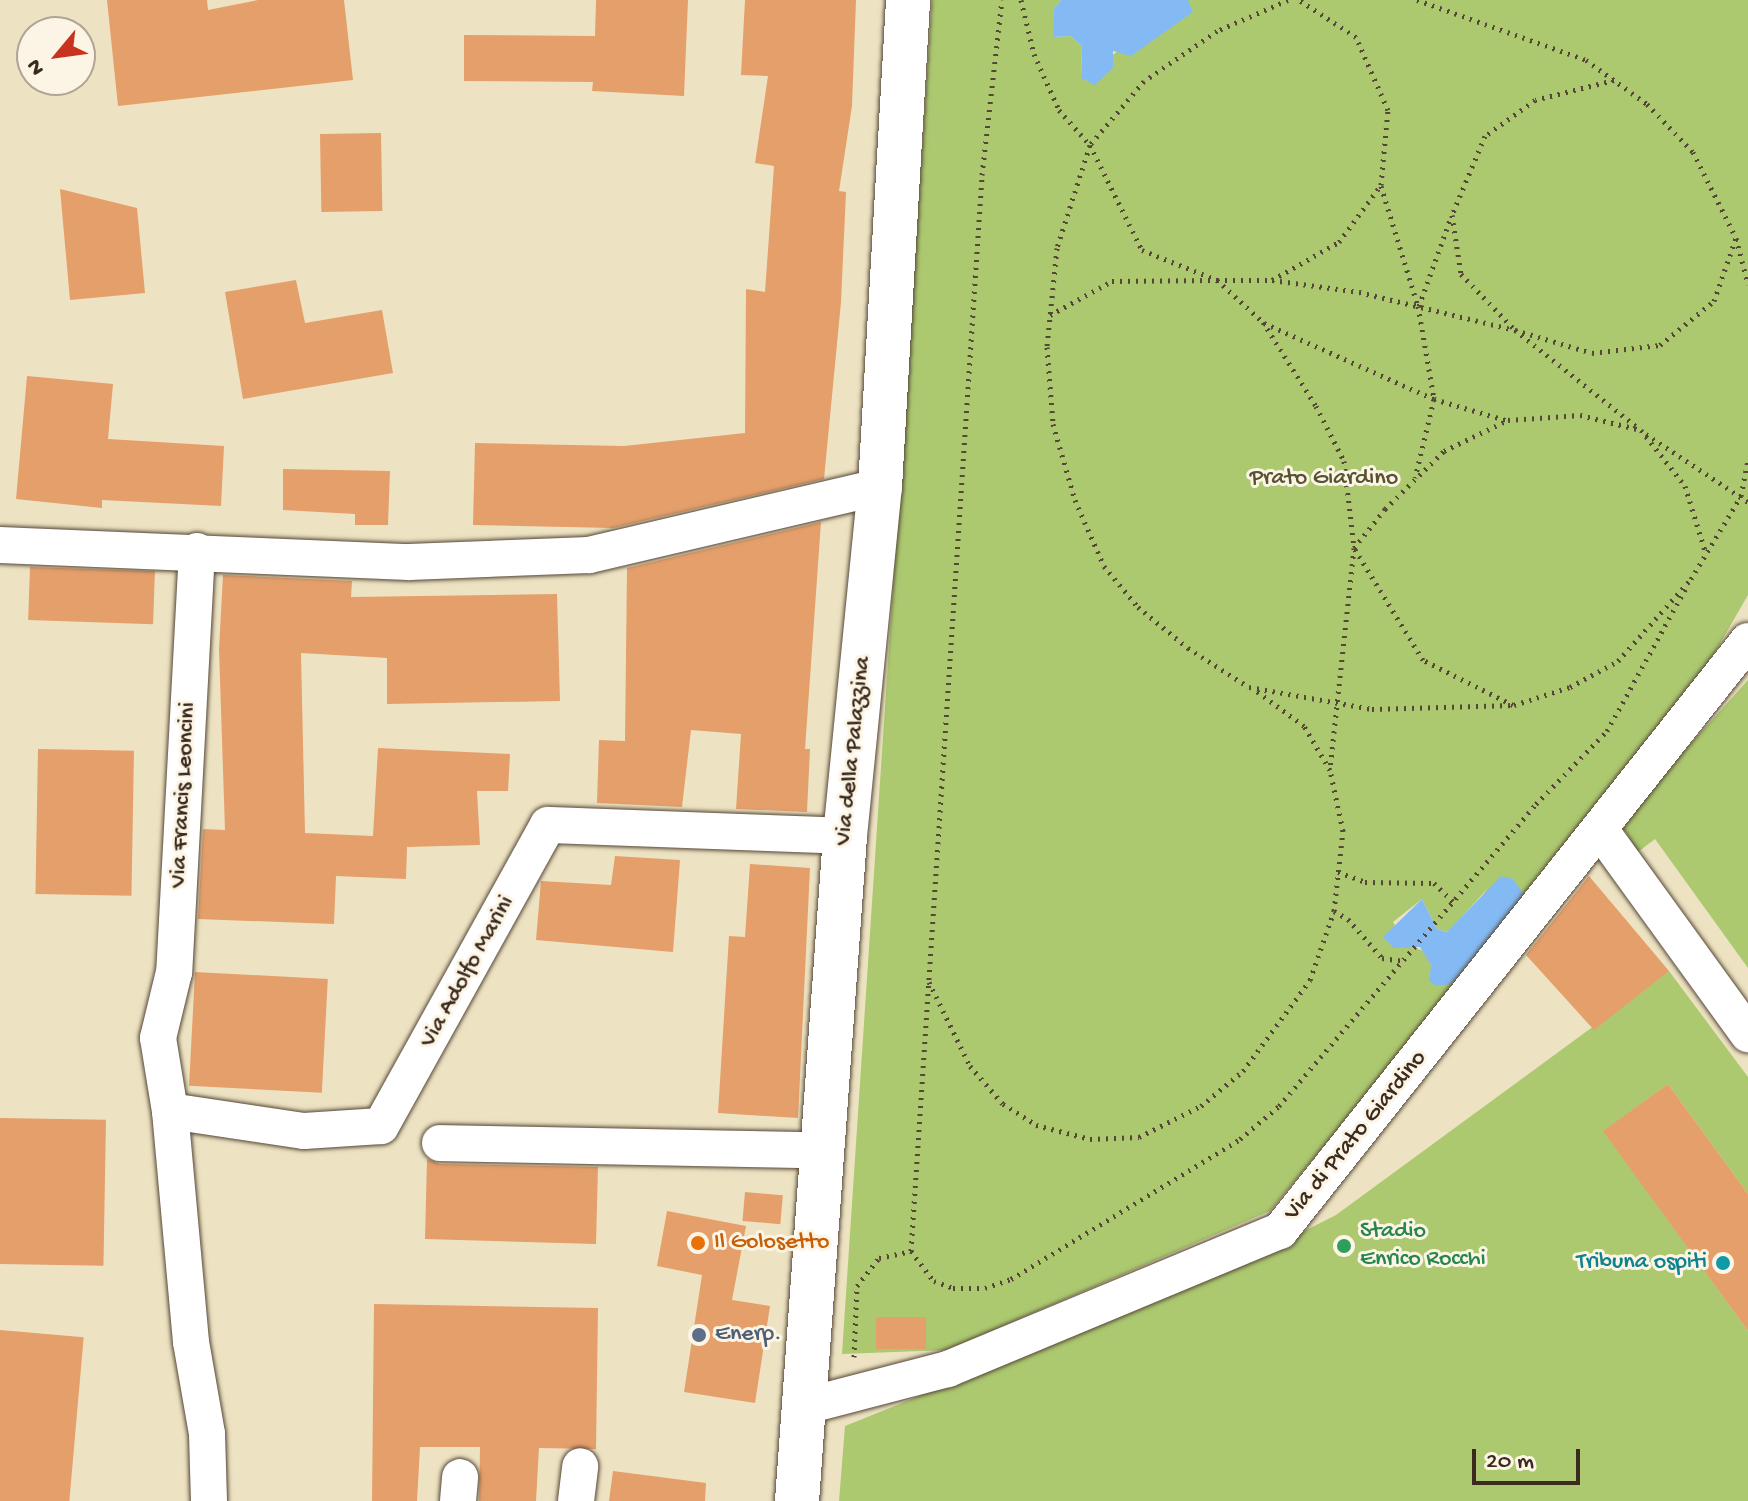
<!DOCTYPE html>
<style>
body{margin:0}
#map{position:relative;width:1748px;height:1501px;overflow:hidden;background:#ede3c2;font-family:"Gochi Hand",sans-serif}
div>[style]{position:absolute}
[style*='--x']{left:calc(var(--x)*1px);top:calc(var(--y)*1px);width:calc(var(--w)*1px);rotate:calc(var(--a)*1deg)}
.green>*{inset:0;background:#acc970}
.water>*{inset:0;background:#84baf3}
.building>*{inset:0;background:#e59f6b;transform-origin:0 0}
.path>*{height:5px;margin-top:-2.5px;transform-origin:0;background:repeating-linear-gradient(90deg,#564637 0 2px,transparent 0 8px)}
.roads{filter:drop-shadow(0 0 2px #564637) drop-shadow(0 0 2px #564637)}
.minor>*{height:36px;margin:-18px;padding:0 18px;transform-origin:18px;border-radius:18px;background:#fff}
.primary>*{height:44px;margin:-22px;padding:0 22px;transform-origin:22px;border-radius:22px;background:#fff}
.dots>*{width:22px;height:22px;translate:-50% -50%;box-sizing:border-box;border:4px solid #fcf5e5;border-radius:50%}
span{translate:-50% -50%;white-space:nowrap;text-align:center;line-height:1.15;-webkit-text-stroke:6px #fcf5e5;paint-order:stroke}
.park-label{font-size:24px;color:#575232}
.street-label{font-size:24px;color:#3b2a1e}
.leisure-label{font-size:24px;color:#27864d}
.left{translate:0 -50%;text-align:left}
.food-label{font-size:24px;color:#c56008}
.culture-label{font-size:24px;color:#0d838f}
.right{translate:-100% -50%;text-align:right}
.service-label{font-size:24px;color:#4e5e75}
.north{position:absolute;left:16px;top:16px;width:80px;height:80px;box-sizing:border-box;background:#fcf5e5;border:2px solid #afa495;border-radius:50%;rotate:241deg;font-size:22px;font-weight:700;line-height:32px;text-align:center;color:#3b2a1e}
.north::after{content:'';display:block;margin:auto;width:28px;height:36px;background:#c8321e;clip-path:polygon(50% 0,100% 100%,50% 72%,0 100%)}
.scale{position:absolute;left:1472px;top:1449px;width:108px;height:36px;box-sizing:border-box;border:4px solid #3b2a1e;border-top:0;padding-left:10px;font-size:24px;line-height:28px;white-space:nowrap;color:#3b2a1e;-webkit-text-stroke:6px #fcf5e5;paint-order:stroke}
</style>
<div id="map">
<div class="green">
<i style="clip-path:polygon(evenodd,932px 0,1061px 0,1053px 10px,1055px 37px,1071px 36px,1082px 46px,1081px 78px,1188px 0,1748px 0,1748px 595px,1672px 727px,1270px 1211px,947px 1350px,842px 1354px,932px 0,1488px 888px,1431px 965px,1426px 952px,1408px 945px,1393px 922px,1422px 899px,1437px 929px,1448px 932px,1488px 888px)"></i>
<i style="clip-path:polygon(1748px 680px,1748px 968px,1655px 839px,1638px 852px,1623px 828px,1632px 809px)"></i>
<i style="clip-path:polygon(1669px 971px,1748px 1077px,1748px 1194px,1668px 1084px,1604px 1131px,1748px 1331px,1748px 1501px,839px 1501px,845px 1426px,1212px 1278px,1336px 1215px)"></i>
</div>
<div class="water">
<i style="clip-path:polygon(1061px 0,1188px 0,1193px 12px,1131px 56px,1113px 51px,1113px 68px,1095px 85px,1081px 78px,1082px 46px,1071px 36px,1054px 37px,1053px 10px)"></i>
<i style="clip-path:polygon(1501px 876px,1513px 879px,1523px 893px,1520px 904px,1451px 984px,1436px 986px,1429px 981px,1431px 965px,1420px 947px,1394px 948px,1383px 937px,1422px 899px,1437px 929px,1447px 932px)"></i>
</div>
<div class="building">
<i style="clip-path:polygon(107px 0,207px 0,208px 10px,258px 0,344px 0,353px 80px,118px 106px)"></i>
<i style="clip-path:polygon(596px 0,688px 0,684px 96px,592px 91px,593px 82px,464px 81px,464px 35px,595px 36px)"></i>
<i style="clip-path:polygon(745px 0,856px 0,852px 106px,839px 191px,846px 192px,841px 302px,824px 479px,613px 528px,473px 525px,475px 443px,624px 446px,745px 433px,746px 289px,765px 292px,774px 166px,755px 163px,768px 76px,741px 75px)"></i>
<i style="left:381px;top:133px;width:78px;height:61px;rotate:89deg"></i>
<i style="clip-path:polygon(60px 189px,137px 208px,145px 293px,70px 300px)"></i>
<i style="clip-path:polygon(296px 280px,305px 323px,382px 310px,393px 373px,243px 399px,225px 292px)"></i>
<i style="clip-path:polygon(27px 376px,113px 384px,108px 439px,224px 446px,221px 506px,102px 500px,102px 508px,16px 499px)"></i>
<i style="clip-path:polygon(283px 469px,390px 471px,388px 525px,355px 525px,355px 514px,283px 510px)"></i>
<i style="clip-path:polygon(821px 522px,805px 749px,810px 749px,807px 812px,736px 809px,741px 734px,691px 730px,682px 807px,597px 803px,599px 740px,625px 741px,627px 568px)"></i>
<i style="left:30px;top:567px;width:125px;height:53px;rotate:2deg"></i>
<i style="clip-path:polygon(223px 575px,352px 581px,351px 597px,557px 594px,560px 701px,387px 704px,387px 658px,301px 653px,305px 833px,373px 836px,378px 748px,510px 754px,508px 791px,477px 791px,480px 845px,407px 847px,406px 879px,336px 876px,334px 924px,198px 919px,203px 829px,225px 830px,219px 649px)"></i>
<i style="left:38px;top:749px;width:96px;height:145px;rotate:1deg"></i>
<i style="clip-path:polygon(615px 856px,680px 860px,673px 952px,536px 940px,541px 881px,611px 885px)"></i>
<i style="clip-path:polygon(750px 864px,810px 868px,798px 1118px,718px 1113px,729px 936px,745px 937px)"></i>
<i style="clip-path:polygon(1589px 876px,1669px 971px,1594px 1030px,1526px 955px)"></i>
<i style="left:195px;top:972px;width:133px;height:114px;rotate:3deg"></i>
<i style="clip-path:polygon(1668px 1084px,1748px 1194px,1748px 1331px,1603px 1131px)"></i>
<i style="left:0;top:1118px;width:106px;height:146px;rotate:1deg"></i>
<i style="clip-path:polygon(427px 1159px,440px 1164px,598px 1167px,596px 1244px,425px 1239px)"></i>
<i style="left:745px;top:1192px;width:38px;height:29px;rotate:5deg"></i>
<i style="clip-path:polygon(667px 1211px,746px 1226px,732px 1300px,770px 1306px,755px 1403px,684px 1392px,702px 1275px,657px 1266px)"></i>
<i style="clip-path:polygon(374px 1304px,598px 1308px,596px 1449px,539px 1448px,536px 1501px,479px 1501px,480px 1447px,420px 1447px,417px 1501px,372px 1501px)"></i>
<i style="left:876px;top:1317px;width:50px;height:32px"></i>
<i style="left:0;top:1330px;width:84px;height:171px;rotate:5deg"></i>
<i style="clip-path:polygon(613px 1471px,706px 1483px,705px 1501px,609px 1501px)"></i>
</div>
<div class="path">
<i style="--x:1021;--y:0;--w:56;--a:76.5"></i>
<i style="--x:1034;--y:54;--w:61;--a:65.9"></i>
<i style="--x:1059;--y:110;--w:47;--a:48.5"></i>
<i style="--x:1090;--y:145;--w:117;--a:63.7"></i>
<i style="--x:1142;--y:250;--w:81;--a:21.8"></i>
<i style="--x:1217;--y:280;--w:55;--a:0"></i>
<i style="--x:1272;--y:280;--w:77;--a:-29.6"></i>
<i style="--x:1339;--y:242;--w:71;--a:-53.6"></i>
<i style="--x:1381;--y:185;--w:75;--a:-84.7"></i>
<i style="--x:1388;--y:110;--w:80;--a:-113.7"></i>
<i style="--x:1356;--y:37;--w:68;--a:-147"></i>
<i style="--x:1288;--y:0;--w:77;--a:156.4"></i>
<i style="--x:1217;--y:31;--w:88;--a:145.6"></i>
<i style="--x:1144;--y:81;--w:84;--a:130.2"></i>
<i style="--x:1090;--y:145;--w:108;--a:107.8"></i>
<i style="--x:1057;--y:248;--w:100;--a:95.8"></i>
<i style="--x:1047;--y:347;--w:77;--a:85.5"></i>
<i style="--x:1053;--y:424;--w:79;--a:73.9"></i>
<i style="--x:1075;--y:500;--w:72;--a:66.3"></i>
<i style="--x:1104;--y:566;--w:53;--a:50.3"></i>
<i style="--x:1138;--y:607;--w:65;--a:39.4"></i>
<i style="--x:1188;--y:648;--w:72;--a:32.6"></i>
<i style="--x:1249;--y:687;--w:125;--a:10.1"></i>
<i style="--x:1372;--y:709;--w:142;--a:-1.6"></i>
<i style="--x:1514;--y:705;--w:59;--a:-17.8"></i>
<i style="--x:1570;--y:687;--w:55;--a:-28.4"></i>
<i style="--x:1618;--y:661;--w:110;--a:-48.3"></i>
<i style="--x:1691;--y:579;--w:97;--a:-58.9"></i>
<i style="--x:1741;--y:496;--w:37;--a:-79"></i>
<i style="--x:1417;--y:0;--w:179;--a:19.5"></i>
<i style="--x:1586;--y:60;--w:75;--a:35.8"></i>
<i style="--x:1647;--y:104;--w:66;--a:46.2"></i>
<i style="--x:1693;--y:152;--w:96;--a:63.4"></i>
<i style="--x:1736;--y:238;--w:48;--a:75.4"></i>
<i style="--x:1614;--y:80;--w:81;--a:165.8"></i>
<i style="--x:1535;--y:100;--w:62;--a:144.2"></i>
<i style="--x:1485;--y:136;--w:86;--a:112.7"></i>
<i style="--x:1452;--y:215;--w:60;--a:81.3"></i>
<i style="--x:1461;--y:274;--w:78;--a:46"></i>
<i style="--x:1515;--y:330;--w:80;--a:16.6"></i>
<i style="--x:1592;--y:353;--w:68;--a:-6.7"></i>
<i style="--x:1660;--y:345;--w:70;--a:-39.2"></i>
<i style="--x:1714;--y:301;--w:67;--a:-70.8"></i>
<i style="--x:1381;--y:186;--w:126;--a:72.9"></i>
<i style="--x:1418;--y:306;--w:94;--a:80.2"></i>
<i style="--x:1434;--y:399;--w:81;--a:103.5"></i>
<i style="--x:1272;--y:280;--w:88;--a:7.9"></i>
<i style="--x:1359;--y:292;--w:161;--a:13.7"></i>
<i style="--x:1515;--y:330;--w:157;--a:38.5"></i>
<i style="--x:1419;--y:306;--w:95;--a:-70.2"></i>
<i style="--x:1050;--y:315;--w:71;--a:-28.7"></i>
<i style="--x:1112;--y:281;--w:105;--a:-0.5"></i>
<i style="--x:1217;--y:280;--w:62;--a:42.4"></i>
<i style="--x:1263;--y:322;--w:99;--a:57.8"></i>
<i style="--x:1316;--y:406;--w:62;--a:63"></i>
<i style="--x:1344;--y:461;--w:88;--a:83.4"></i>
<i style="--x:1354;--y:548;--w:222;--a:96.2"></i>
<i style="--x:1264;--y:323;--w:186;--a:24.1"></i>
<i style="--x:1434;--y:399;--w:75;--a:16.3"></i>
<i style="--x:1646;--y:434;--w:123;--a:33.7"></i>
<i style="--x:1513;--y:705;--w:101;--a:-153.4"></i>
<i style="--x:1423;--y:660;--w:132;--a:-121.6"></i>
<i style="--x:1354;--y:548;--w:50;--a:-51.5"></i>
<i style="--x:1385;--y:509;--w:83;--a:-44.5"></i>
<i style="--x:1444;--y:451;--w:71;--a:-25.8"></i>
<i style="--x:1508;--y:420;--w:72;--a:-4"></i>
<i style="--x:1580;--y:415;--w:63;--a:13.8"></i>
<i style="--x:1641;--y:430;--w:71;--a:51.8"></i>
<i style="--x:1685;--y:486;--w:71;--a:72.8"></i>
<i style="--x:1338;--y:872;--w:29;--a:20"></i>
<i style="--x:1365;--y:882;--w:69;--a:0.8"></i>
<i style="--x:1434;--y:883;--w:28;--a:44"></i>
<i style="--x:1334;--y:911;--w:16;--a:30"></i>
<i style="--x:1348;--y:919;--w:52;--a:48.9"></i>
<i style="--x:1382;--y:958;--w:22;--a:8"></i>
<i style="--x:929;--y:982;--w:93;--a:64"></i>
<i style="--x:970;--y:1066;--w:50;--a:49"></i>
<i style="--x:1003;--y:1104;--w:39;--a:32"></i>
<i style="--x:1036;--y:1125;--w:56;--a:14.5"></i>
<i style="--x:1090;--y:1139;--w:49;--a:-2.3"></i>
<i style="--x:1139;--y:1137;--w:69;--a:-26.6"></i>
<i style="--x:1201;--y:1106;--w:55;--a:-39.8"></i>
<i style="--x:1243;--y:1071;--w:113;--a:-53.6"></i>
<i style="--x:1310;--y:980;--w:73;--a:-70.8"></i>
<i style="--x:1334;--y:911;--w:81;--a:-83.6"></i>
<i style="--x:1343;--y:831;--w:62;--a:-102"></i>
<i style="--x:1330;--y:770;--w:51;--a:-120.6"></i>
<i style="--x:1304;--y:726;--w:62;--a:-143.5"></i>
<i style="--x:911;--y:1251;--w:1078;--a:-86.22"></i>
<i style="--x:982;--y:175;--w:176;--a:-83.5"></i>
<i style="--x:854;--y:1357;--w:71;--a:-87.6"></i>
<i style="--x:857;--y:1286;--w:36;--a:-52"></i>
<i style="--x:879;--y:1258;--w:33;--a:-12"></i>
<i style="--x:911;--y:1251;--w:38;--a:53"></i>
<i style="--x:934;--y:1281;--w:20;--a:20"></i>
<i style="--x:953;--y:1288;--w:32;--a:0"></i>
<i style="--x:985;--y:1288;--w:28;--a:-19"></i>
<i style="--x:1011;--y:1279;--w:268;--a:-31.4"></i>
<i style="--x:1240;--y:1139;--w:51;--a:-40.2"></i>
<i style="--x:1279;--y:1106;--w:397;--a:-49.6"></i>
<i style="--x:1536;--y:804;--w:102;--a:-45.8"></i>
<i style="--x:1607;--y:731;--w:163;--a:-61.1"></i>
</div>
<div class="roads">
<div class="minor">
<i style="--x:0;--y:545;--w:409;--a:2.4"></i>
<i style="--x:409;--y:562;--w:180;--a:-2.2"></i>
<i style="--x:589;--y:555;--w:299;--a:-13.2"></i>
<i style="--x:197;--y:551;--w:422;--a:93.1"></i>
<i style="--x:174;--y:972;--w:68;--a:103.6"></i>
<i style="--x:158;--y:1038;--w:74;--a:80.7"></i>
<i style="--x:170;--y:1111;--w:135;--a:8.5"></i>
<i style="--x:304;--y:1131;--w:77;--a:-3.7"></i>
<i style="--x:381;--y:1126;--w:344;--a:-61"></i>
<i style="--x:548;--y:825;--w:297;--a:2.1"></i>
<i style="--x:1601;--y:831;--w:251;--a:54.1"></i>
<i style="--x:170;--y:1111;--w:232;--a:84.8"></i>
<i style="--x:191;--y:1342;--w:93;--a:80.1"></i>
<i style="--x:207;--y:1434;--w:67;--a:88.3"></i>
<i style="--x:440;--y:1143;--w:381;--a:1.1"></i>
<i style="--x:802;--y:1407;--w:151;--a:-14.6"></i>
<i style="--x:948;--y:1369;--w:360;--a:-22.6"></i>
<i style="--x:1280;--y:1231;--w:753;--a:-51.58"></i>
<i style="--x:458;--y:1501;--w:24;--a:-85"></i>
<i style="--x:576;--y:1501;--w:35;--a:-83"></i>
</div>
<div class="primary">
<i style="--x:797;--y:1501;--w:667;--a:-85.87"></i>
<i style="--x:845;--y:836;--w:351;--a:-84.3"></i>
<i style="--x:880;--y:487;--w:488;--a:-86.7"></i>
</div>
</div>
<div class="dots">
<i style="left:698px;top:1243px;background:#e8710a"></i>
<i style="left:1344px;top:1246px;background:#2e9e5b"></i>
<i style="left:1723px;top:1263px;background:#0f9aa8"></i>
<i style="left:699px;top:1335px;background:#5c6f8a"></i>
</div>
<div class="park-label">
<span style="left:1324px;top:479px">Prato Giardino</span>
</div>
<div class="street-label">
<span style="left:854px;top:751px;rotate:-84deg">Via della Palazzina</span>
<span style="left:184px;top:795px;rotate:-87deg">Via Francis Leoncini</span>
<span style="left:468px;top:972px;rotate:-61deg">Via Adolfo Marini</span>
<span style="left:1356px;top:1136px;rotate:-51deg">Via di Prato Giardino</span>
</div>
<div class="leisure-label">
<span class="left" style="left:1360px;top:1246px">Stadio<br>Enrico Rocchi</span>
</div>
<div class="food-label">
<span class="left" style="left:714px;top:1243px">Il Golosetto</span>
</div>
<div class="culture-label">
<span class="right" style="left:1707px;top:1263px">Tribuna ospiti</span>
</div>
<div class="service-label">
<span class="left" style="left:715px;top:1335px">Enerp.</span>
</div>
<div class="north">N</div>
<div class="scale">20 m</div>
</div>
